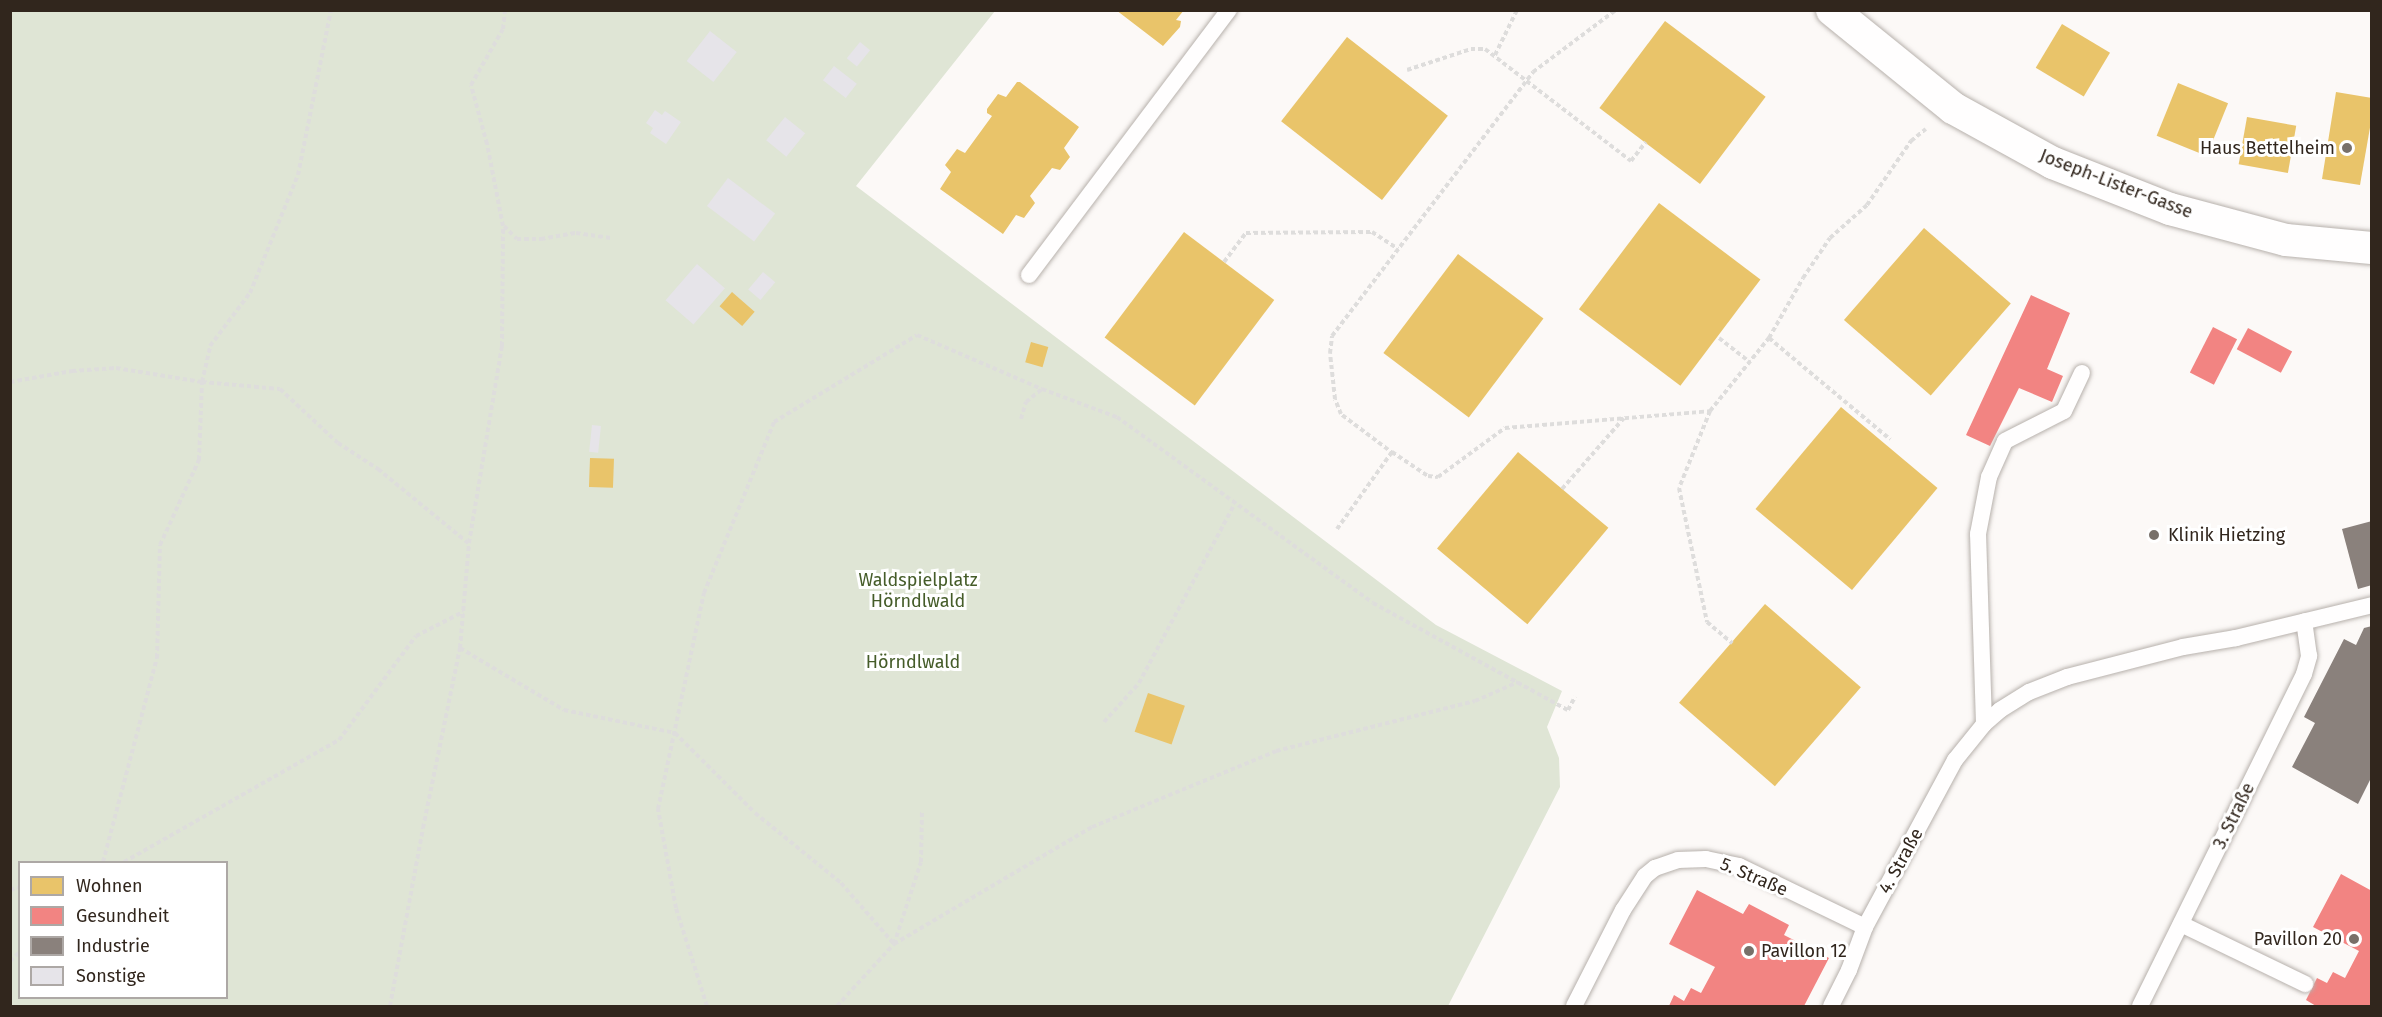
<!DOCTYPE html>
<meta charset="utf-8">
<style>
body{margin:0}
#map{position:relative;width:2382px;height:1017px;overflow:hidden;background:#fcf9f7;font-family:"Fira Sans",sans-serif}
div>[style]{position:absolute}
[style*='--x']{left:calc(var(--x)*1px);top:calc(var(--y)*1px);width:calc(var(--w)*1px);rotate:calc(var(--a)*1deg)}
.green>*{inset:0;background:#dfe5d5}
.homes>*{inset:0;background:#e9c46a;transform-origin:0 0}
.health>*{inset:0;background:#f28482;transform-origin:0 0}
.industry>*{inset:0;background:#8a817c}
.building>*{inset:0;background:#e6e4e9;transform-origin:0 0}
.path>*{height:4px;margin-top:-2px;transform-origin:0;background:repeating-linear-gradient(90deg,#dedddc 0 4.5px,transparent 0 7.5px)}
.roads{filter:drop-shadow(0 0 2px #b7b1ac) drop-shadow(0 0 2px #b7b1ac)}
.lane>*{height:16px;margin:-8px;padding:0 8px;transform-origin:8px;border-radius:8px;background:#fffefe}
.street>*{height:32px;margin:-16px;padding:0 16px;transform-origin:16px;border-radius:16px;background:#fffefe}
.dots>*{width:16px;height:16px;translate:-50% -50%;box-sizing:border-box;border:3px solid #fff;border-radius:50%}
span{translate:-50% -50%;white-space:nowrap;text-align:center;line-height:1.15;-webkit-text-stroke:6px #fff;paint-order:stroke}
.poi-label{font-size:18px;color:#31261d}
.right{translate:-100% -50%;text-align:right}
.left{translate:0 -50%;text-align:left}
.street-label{font-size:18px;color:#31261d}
.park-label{font-size:18px;color:#455c29}
.frame{position:absolute;inset:0;border:12px solid #31261d;pointer-events:none}
.legend{position:absolute;left:18px;top:861px;width:210px;height:138px;box-sizing:border-box;background:#fff;border:2px solid #ada8a5;margin:0;padding:8px 10px;list-style:none;font-size:18px;color:#31261d}
.legend li{display:flex;align-items:center;gap:12px;height:30px}
.legend b{width:30px;border:2px solid #ada8a5}
</style>
<div id="map">
<div class="green">
<i style="clip-path:polygon(evenodd,10px 11px,995px 11px,856px 186px,1436px 625px,1562px 691px,1547px 727px,1559px 758px,1560px 787px,1448px 1006px,11px 1006px,10px 11px,20px 862px,226px 862px,226px 998px,20px 998px,20px 862px)"></i>
</div>
<div class="homes">
<i style="clip-path:polygon(1116px 10px,1184px 10px,1176px 20px,1181px 21px,1180px 27px,1163px 46px)"></i>
<i style="left:1665px;top:21px;width:126px;height:109px;rotate:37deg"></i>
<i style="left:2062px;top:24px;width:56px;height:51px;rotate:31deg"></i>
<i style="left:1347px;top:37px;width:128px;height:107px;rotate:38deg"></i>
<i style="clip-path:polygon(1017px 82px,1020px 82px,1079px 127px,1064px 148px,1070px 157px,1060px 170px,1052px 168px,1030px 196px,1035px 203px,1024px 218px,1016px 215px,1003px 234px,940px 189px,951px 172px,945px 165px,957px 149px,965px 153px,992px 116px,987px 113px,987px 109px,998px 94px,1006px 97px)"></i>
<i style="left:2178px;top:83px;width:54px;height:57px;rotate:22deg"></i>
<i style="clip-path:polygon(2336px 92px,2372px 98px,2372px 116px,2360px 185px,2322px 179px)"></i>
<i style="left:2247px;top:117px;width:50px;height:48px;rotate:10deg"></i>
<i style="left:1659px;top:203px;width:127px;height:133px;rotate:37deg"></i>
<i style="left:1924px;top:228px;width:115px;height:122px;rotate:41deg"></i>
<i style="left:1184px;top:232px;width:113px;height:132px;rotate:37deg"></i>
<i style="left:1458px;top:254px;width:107px;height:124px;rotate:37deg"></i>
<i style="left:732px;top:292px;width:30px;height:19px;rotate:41deg"></i>
<i style="left:1031px;top:342px;width:18px;height:21px;rotate:16deg"></i>
<i style="left:1841px;top:407px;width:126px;height:133px;rotate:40deg"></i>
<i style="left:1518px;top:452px;width:118px;height:126px;rotate:40deg"></i>
<i style="left:590px;top:458px;width:24px;height:29px;rotate:2deg"></i>
<i style="left:1765px;top:604px;width:127px;height:131px;rotate:41deg"></i>
<i style="left:1148px;top:693px;width:39px;height:41px;rotate:19deg"></i>
</div>
<div class="health">
<i style="clip-path:polygon(2031px 295px,2070px 313px,2047px 369px,2063px 376px,2052px 402px,2019px 388px,1990px 446px,1966px 435px)"></i>
<i style="left:2213px;top:327px;width:27px;height:51px;rotate:27deg"></i>
<i style="left:2248px;top:328px;width:50px;height:24px;rotate:28deg"></i>
<i style="clip-path:polygon(2341px 874px,2372px 891px,2372px 1006px,2316px 1006px,2306px 1000px,2317px 978px,2327px 983px,2333px 972px,2345px 978px,2359px 951px,2313px 927px)"></i>
<i style="clip-path:polygon(1697px 890px,1743px 914px,1749px 904px,1789px 925px,1784px 935px,1829px 958px,1804px 1006px,1669px 1006px,1674px 995px,1684px 1001px,1691px 988px,1701px 993px,1715px 967px,1669px 944px)"></i>
</div>
<div class="industry">
<i style="clip-path:polygon(2372px 521px,2372px 585px,2358px 589px,2342px 529px)"></i>
<i style="clip-path:polygon(2372px 626px,2372px 776px,2358px 804px,2292px 767px,2315px 723px,2304px 717px,2344px 639px,2356px 645px,2364px 628px)"></i>
</div>
<div class="building">
<i style="left:710px;top:31px;width:34px;height:38px;rotate:38deg"></i>
<i style="left:860px;top:42px;width:13px;height:21px;rotate:39deg"></i>
<i style="left:834px;top:66px;width:29px;height:18px;rotate:38deg"></i>
<i style="clip-path:polygon(655px 110px,662px 115px,665px 111px,681px 122px,666px 144px,650px 133px,653px 128px,646px 123px)"></i>
<i style="left:785px;top:117px;width:26px;height:30px;rotate:39deg"></i>
<i style="left:728px;top:178px;width:59px;height:35px;rotate:37deg"></i>
<i style="left:697px;top:264px;width:37px;height:48px;rotate:41deg"></i>
<i style="left:763px;top:272px;width:16px;height:23px;rotate:40deg"></i>
<i style="left:592px;top:425px;width:9px;height:27px;rotate:6deg"></i>
</div>
<div class="path">
<i style="--x:1495;--y:55;--w:50;--a:-63.9"></i>
<i style="--x:1407;--y:70;--w:67;--a:-18.2"></i>
<i style="--x:1471;--y:49;--w:14;--a:0"></i>
<i style="--x:1485;--y:49;--w:184;--a:37.5"></i>
<i style="--x:1631;--y:161;--w:24;--a:-52"></i>
<i style="--x:504;--y:226;--w:18;--a:45"></i>
<i style="--x:517;--y:239;--w:24;--a:0"></i>
<i style="--x:541;--y:239;--w:36;--a:-10"></i>
<i style="--x:576;--y:233;--w:37;--a:8"></i>
<i style="--x:1224;--y:262;--w:36;--a:-53"></i>
<i style="--x:1246;--y:233;--w:126;--a:-0.5"></i>
<i style="--x:1372;--y:232;--w:31;--a:33"></i>
<i style="--x:1719;--y:338;--w:39;--a:38"></i>
<i style="--x:1769;--y:338;--w:158;--a:39.9"></i>
<i style="--x:10;--y:382;--w:63;--a:-10.1"></i>
<i style="--x:72;--y:371;--w:44;--a:-3.9"></i>
<i style="--x:116;--y:368;--w:87;--a:9.2"></i>
<i style="--x:202;--y:382;--w:78;--a:5.1"></i>
<i style="--x:280;--y:389;--w:79;--a:43"></i>
<i style="--x:338;--y:443;--w:48;--a:33"></i>
<i style="--x:378;--y:469;--w:117;--a:39.4"></i>
<i style="--x:1710;--y:411;--w:83;--a:111.9"></i>
<i style="--x:1679;--y:488;--w:137;--a:78.2"></i>
<i style="--x:1707;--y:622;--w:33;--a:40"></i>
<i style="--x:1021;--y:419;--w:18;--a:-74"></i>
<i style="--x:1026;--y:402;--w:21;--a:-39"></i>
<i style="--x:1042;--y:389;--w:80;--a:20.5"></i>
<i style="--x:1117;--y:417;--w:316;--a:36"></i>
<i style="--x:1373;--y:603;--w:222;--a:28.8"></i>
<i style="--x:1568;--y:710;--w:15;--a:-62"></i>
<i style="--x:1394;--y:454;--w:66;--a:-143"></i>
<i style="--x:1341;--y:414;--w:16;--a:-112"></i>
<i style="--x:1335;--y:399;--w:46;--a:-96.2"></i>
<i style="--x:1330;--y:353;--w:17;--a:-83"></i>
<i style="--x:1332;--y:336;--w:332;--a:-52.7"></i>
<i style="--x:1533;--y:72;--w:104;--a:-36.8"></i>
<i style="--x:1562;--y:489;--w:94;--a:-48.9"></i>
<i style="--x:1337;--y:529;--w:95;--a:-54.5"></i>
<i style="--x:1392;--y:452;--w:43;--a:33.7"></i>
<i style="--x:1428;--y:476;--w:10;--a:6"></i>
<i style="--x:1438;--y:477;--w:83;--a:-36.2"></i>
<i style="--x:1505;--y:428;--w:206;--a:-4.7"></i>
<i style="--x:1710;--y:411;--w:94;--a:-51.1"></i>
<i style="--x:1769;--y:338;--w:69;--a:-60.5"></i>
<i style="--x:1803;--y:278;--w:48;--a:-56"></i>
<i style="--x:1830;--y:238;--w:50;--a:-41.7"></i>
<i style="--x:1867;--y:205;--w:78;--a:-55.5"></i>
<i style="--x:1911;--y:141;--w:19;--a:-39"></i>
<i style="--x:460;--y:648;--w:121;--a:30.8"></i>
<i style="--x:564;--y:710;--w:113;--a:11.7"></i>
<i style="--x:675;--y:733;--w:113;--a:45"></i>
<i style="--x:755;--y:813;--w:111;--a:39.1"></i>
<i style="--x:841;--y:883;--w:81;--a:49"></i>
<i style="--x:1104;--y:722;--w:52;--a:-48.1"></i>
<i style="--x:1139;--y:683;--w:202;--a:-61.9"></i>
<i style="--x:103;--y:862;--w:211;--a:-75.2"></i>
<i style="--x:157;--y:658;--w:113;--a:-88.5"></i>
<i style="--x:160;--y:545;--w:94;--a:-65.4"></i>
<i style="--x:199;--y:460;--w:78;--a:-87.8"></i>
<i style="--x:202;--y:382;--w:37;--a:-77"></i>
<i style="--x:210;--y:346;--w:66;--a:-53"></i>
<i style="--x:250;--y:293;--w:127;--a:-67.9"></i>
<i style="--x:298;--y:175;--w:168;--a:-78.7"></i>
<i style="--x:124;--y:862;--w:247;--a:-29.6"></i>
<i style="--x:339;--y:740;--w:129;--a:-53.5"></i>
<i style="--x:416;--y:636;--w:53;--a:-27.1"></i>
<i style="--x:10;--y:890;--w:10;--a:-17"></i>
<i style="--x:894;--y:944;--w:86;--a:-71.8"></i>
<i style="--x:921;--y:862;--w:50;--a:-88.9"></i>
<i style="--x:10;--y:961;--w:13;--a:-42"></i>
<i style="--x:390;--y:1006;--w:181;--a:-79.5"></i>
<i style="--x:423;--y:828;--w:184;--a:-78.4"></i>
<i style="--x:460;--y:648;--w:105;--a:-85.1"></i>
<i style="--x:469;--y:543;--w:200;--a:-80.5"></i>
<i style="--x:502;--y:346;--w:120;--a:-89.5"></i>
<i style="--x:503;--y:226;--w:84;--a:-101"></i>
<i style="--x:487;--y:144;--w:61;--a:-105.2"></i>
<i style="--x:471;--y:85;--w:64;--a:-60.3"></i>
<i style="--x:503;--y:29;--w:19;--a:-84"></i>
<i style="--x:707;--y:1006;--w:103;--a:-107.6"></i>
<i style="--x:676;--y:908;--w:101;--a:-100.3"></i>
<i style="--x:658;--y:809;--w:221;--a:-78"></i>
<i style="--x:704;--y:593;--w:185;--a:-67.7"></i>
<i style="--x:774;--y:422;--w:167;--a:-31.3"></i>
<i style="--x:917;--y:335;--w:136;--a:23.4"></i>
<i style="--x:837;--y:1006;--w:84;--a:-47.4"></i>
<i style="--x:894;--y:944;--w:230;--a:-30.6"></i>
<i style="--x:1092;--y:827;--w:199;--a:-22.4"></i>
<i style="--x:1276;--y:751;--w:205;--a:-14.1"></i>
<i style="--x:1475;--y:701;--w:47;--a:-23.8"></i>
</div>
<div class="roads">
<div class="lane">
<i style="--x:1029;--y:275;--w:332;--a:-53"></i>
<i style="--x:1984;--y:724;--w:190;--a:-91.8"></i>
<i style="--x:1978;--y:534;--w:58;--a:-79.1"></i>
<i style="--x:1989;--y:477;--w:39;--a:-66"></i>
<i style="--x:2005;--y:441;--w:66;--a:-27"></i>
<i style="--x:2064;--y:411;--w:42;--a:-64.7"></i>
<i style="--x:2181;--y:924;--w:138;--a:25.8"></i>
<i style="--x:1574;--y:1006;--w:108;--a:-63"></i>
<i style="--x:1623;--y:910;--w:40;--a:-57.1"></i>
<i style="--x:1645;--y:876;--w:13;--a:-39"></i>
<i style="--x:1655;--y:868;--w:24;--a:-19"></i>
<i style="--x:1678;--y:860;--w:28;--a:-2"></i>
<i style="--x:1706;--y:859;--w:34;--a:12"></i>
<i style="--x:1739;--y:866;--w:140;--a:25.8"></i>
<i style="--x:1831;--y:1006;--w:40;--a:-63.4"></i>
<i style="--x:1849;--y:970;--w:46;--a:-69.6"></i>
<i style="--x:1865;--y:927;--w:190;--a:-61.7"></i>
<i style="--x:1955;--y:760;--w:46;--a:-51.1"></i>
<i style="--x:1984;--y:724;--w:21;--a:-41"></i>
<i style="--x:2000;--y:710;--w:34;--a:-32"></i>
<i style="--x:2029;--y:692;--w:41;--a:-21.5"></i>
<i style="--x:2067;--y:677;--w:120;--a:-14.5"></i>
<i style="--x:2183;--y:647;--w:54;--a:-9.6"></i>
<i style="--x:2236;--y:638;--w:140;--a:-13.6"></i>
<i style="--x:2140;--y:1006;--w:370;--a:-63.7"></i>
<i style="--x:2304;--y:674;--w:19;--a:-74"></i>
<i style="--x:2309;--y:656;--w:35;--a:-98"></i>
</div>
<div class="street">
<i style="--x:1832;--y:10;--w:156;--a:39"></i>
<i style="--x:1953;--y:108;--w:114;--a:28.8"></i>
<i style="--x:2053;--y:163;--w:126;--a:21.5"></i>
<i style="--x:2170;--y:209;--w:120;--a:15"></i>
<i style="--x:2286;--y:240;--w:86;--a:5.3"></i>
</div>
</div>
<div class="dots">
<i style="left:2347px;top:148px;background:#787069"></i>
<i style="left:2154px;top:535px;background:#787069"></i>
<i style="left:2354px;top:939px;background:#787069"></i>
<i style="left:1749px;top:951px;background:#787069"></i>
</div>
<div class="poi-label">
<span class="right" style="left:2335px;top:148px">Haus Bettelheim</span>
<span class="left" style="left:2168px;top:535px">Klinik Hietzing</span>
<span class="right" style="left:2342px;top:939px">Pavillon 20</span>
<span class="left" style="left:1761px;top:951px">Pavillon 12</span>
</div>
<div class="street-label">
<span style="left:2116px;top:184px;rotate:21deg">Joseph-Lister-Gasse</span>
<span style="left:2234px;top:816px;rotate:-64deg">3. Straße</span>
<span style="left:1901px;top:861px;rotate:-61deg">4. Straße</span>
<span style="left:1754px;top:877px;rotate:23deg">5. Straße</span>
</div>
<div class="park-label">
<span style="left:918px;top:591px">Waldspielplatz<br>Hörndlwald</span>
<span style="left:913px;top:662px">Hörndlwald</span>
</div>
<div class="frame"></div>
<ul class="legend">
<li><b style="height:16px;background:#e9c46a"></b>Wohnen</li>
<li><b style="height:16px;background:#f28482"></b>Gesundheit</li>
<li><b style="height:16px;background:#8a817c"></b>Industrie</li>
<li><b style="height:16px;background:#e6e4e9"></b>Sonstige</li>
</ul>
</div>
